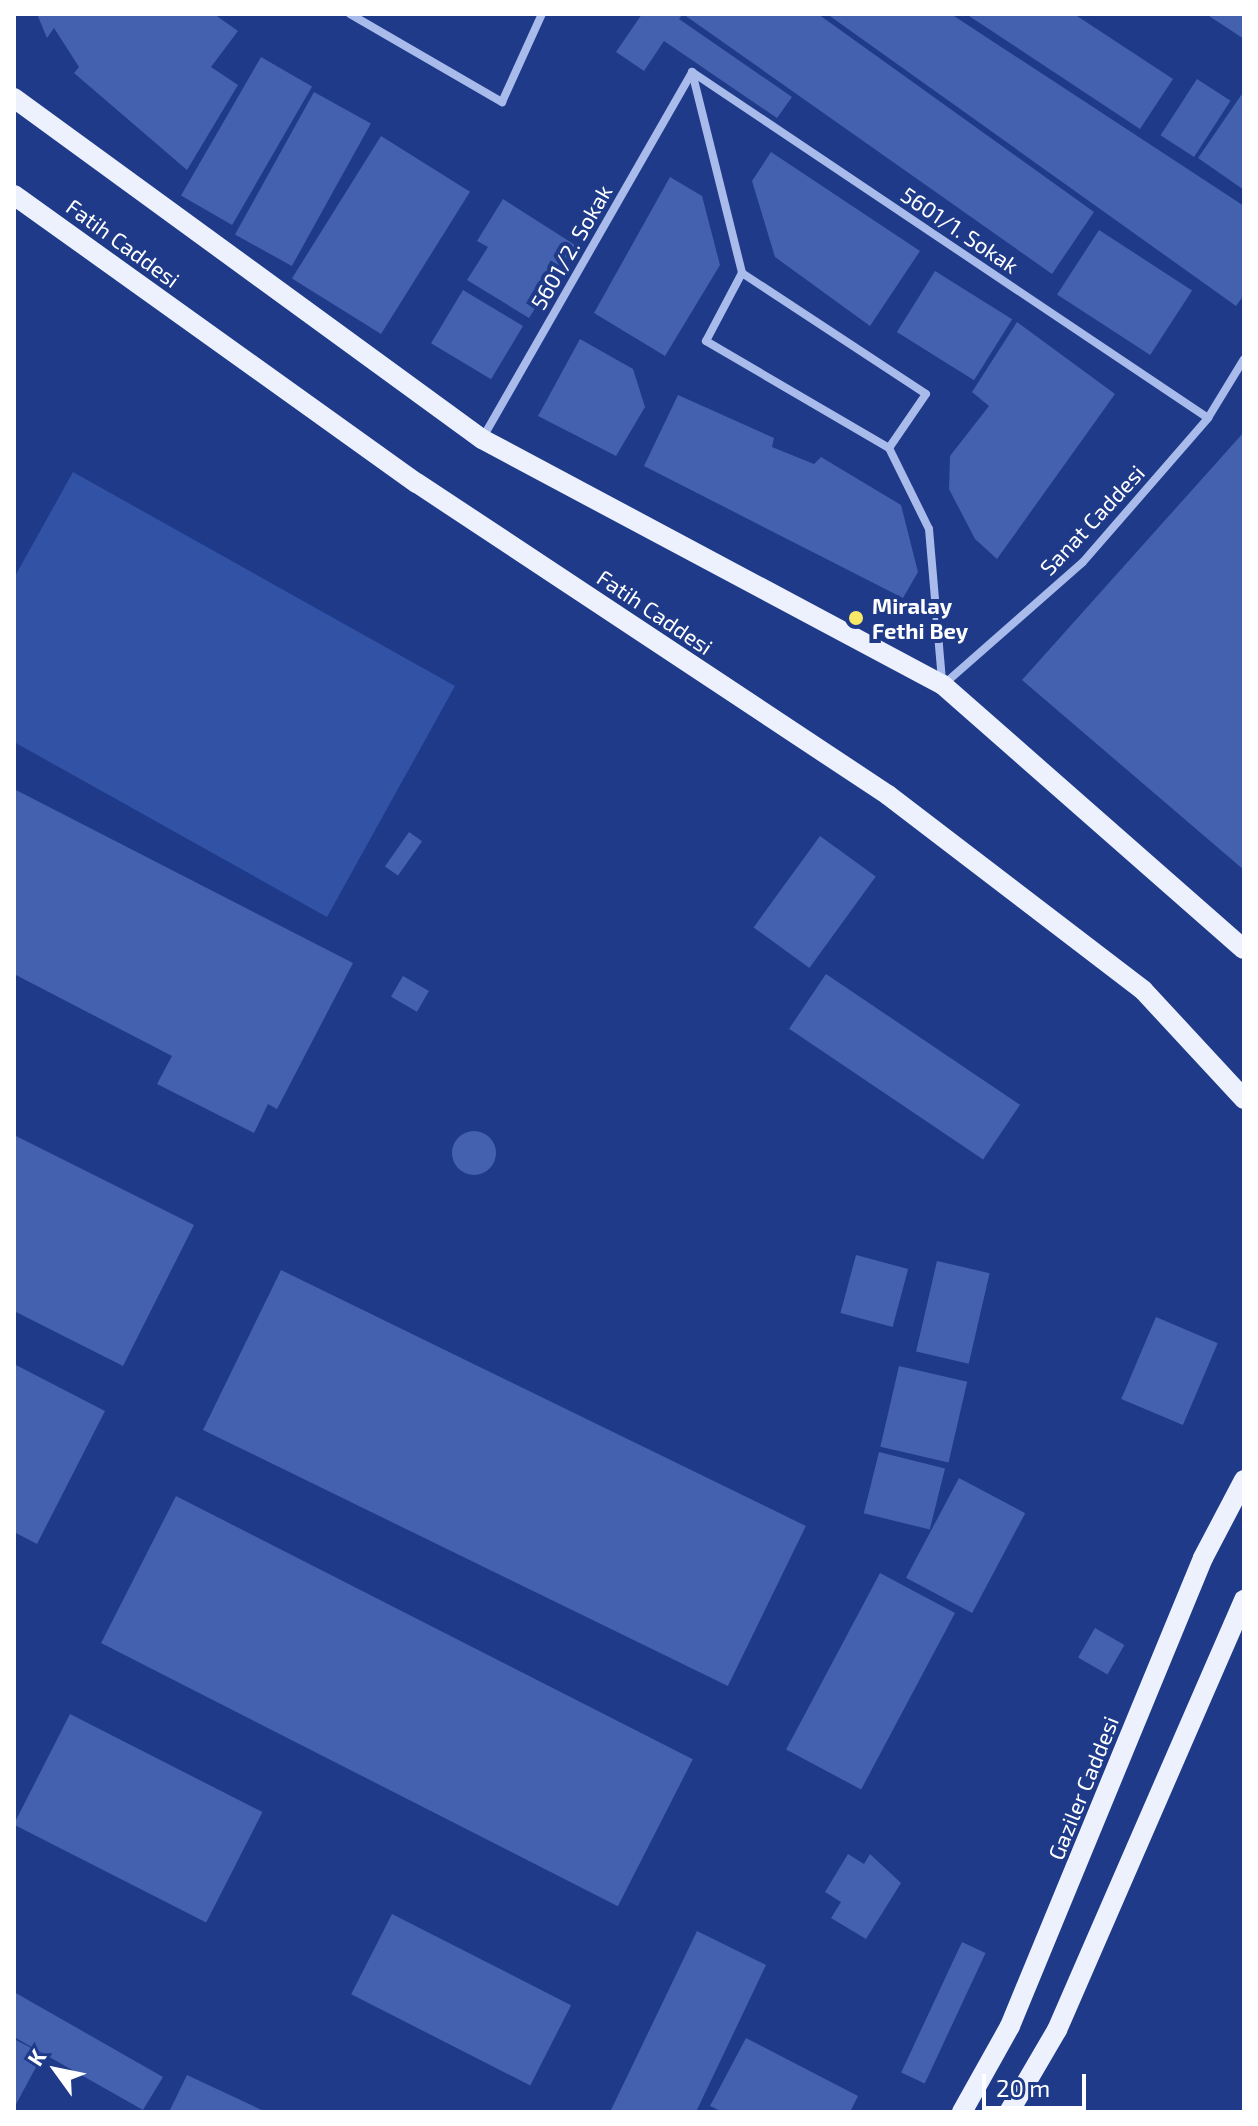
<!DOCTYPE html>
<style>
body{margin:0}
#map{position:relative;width:1258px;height:2126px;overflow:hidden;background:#1e3a88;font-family:"Exo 2",sans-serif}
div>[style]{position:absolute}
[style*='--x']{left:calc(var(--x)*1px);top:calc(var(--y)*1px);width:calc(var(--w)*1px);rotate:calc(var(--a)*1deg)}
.green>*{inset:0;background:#3252a6}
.building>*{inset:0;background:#4361af;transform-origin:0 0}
.round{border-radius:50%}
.minor>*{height:8px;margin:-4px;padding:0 4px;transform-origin:4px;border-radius:4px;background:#a8bbeb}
.primary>*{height:20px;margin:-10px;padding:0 10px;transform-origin:10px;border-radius:10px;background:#edf1fe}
.dots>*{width:22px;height:22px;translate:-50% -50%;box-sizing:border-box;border:4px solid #1e3a88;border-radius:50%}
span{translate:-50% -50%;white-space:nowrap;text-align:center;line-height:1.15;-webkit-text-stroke:8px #1e3a88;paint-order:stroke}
.street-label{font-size:22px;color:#fff}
.poi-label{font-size:22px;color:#fff;font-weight:700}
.left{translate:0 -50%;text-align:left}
.frame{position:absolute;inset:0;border:16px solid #fff;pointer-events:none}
.north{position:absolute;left:16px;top:2030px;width:80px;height:80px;-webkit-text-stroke:6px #1e3a88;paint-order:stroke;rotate:303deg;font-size:22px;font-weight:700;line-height:32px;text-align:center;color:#fff}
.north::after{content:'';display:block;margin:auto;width:28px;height:36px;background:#fff;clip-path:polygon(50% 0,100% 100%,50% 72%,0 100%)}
.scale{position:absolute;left:982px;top:2074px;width:104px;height:36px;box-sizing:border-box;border:4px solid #fff;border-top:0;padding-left:10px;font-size:24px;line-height:28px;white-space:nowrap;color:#fff;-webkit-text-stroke:6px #1e3a88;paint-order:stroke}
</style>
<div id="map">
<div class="green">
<i style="clip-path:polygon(73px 472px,455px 686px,327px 917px,14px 742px,14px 578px)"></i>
</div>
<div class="building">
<i style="clip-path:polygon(37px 14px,214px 14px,238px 31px,211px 67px,238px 85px,187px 170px,74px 73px,79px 67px,54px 28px,47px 38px)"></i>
<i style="clip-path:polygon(642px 14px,683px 14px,679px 19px,792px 97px,777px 118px,664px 41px,644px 71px,616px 52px)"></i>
<i style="clip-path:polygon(683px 14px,818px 14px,1094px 212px,1052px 274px)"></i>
<i style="clip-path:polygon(827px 14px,951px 14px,1244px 206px,1244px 295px,1236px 306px)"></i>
<i style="clip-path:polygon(966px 14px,1074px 14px,1173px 79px,1140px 129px)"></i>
<i style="clip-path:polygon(1206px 14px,1244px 14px,1244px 39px)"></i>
<i style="left:261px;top:57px;width:59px;height:160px;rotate:30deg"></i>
<i style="left:1197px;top:79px;width:40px;height:67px;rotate:33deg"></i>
<i style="clip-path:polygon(1244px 91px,1244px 190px,1198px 158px)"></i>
<i style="left:314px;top:92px;width:65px;height:163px;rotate:29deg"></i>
<i style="left:381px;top:136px;width:105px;height:168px;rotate:32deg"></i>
<i style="clip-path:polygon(771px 152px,920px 251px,870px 326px,775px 257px,752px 181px)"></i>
<i style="clip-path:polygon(670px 177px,702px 196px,720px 265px,665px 356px,594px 313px)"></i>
<i style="clip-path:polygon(503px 199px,575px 245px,529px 318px,467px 280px,488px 247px,477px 241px)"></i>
<i style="left:1099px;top:230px;width:111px;height:77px;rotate:33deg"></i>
<i style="left:935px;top:271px;width:91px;height:72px;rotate:32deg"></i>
<i style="left:463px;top:290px;width:70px;height:62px;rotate:31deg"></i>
<i style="clip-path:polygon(1017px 322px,1115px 394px,997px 559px,975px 539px,949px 489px,950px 456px,989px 406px,972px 392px)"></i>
<i style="clip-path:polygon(580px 339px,633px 369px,645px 407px,616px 456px,538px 416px)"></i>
<i style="clip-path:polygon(678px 395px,774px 438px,772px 447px,814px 464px,821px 457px,901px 505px,918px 572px,903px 598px,644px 466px)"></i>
<i style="clip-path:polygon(1244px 432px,1244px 870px,1022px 680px)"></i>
<i style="clip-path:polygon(14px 789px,353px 963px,277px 1109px,268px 1104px,254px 1133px,157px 1084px,172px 1056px,14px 974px)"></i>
<i style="left:409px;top:832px;width:16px;height:42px;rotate:35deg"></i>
<i style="left:820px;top:836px;width:69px;height:113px;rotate:36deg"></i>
<i style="left:826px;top:974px;width:234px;height:66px;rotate:34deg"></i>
<i style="left:403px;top:976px;width:30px;height:24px;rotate:30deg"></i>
<i class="round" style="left:452px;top:1131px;width:44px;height:44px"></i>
<i style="clip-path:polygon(14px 1135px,194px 1225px,123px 1366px,14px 1311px)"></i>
<i style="left:856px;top:1255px;width:54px;height:60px;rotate:15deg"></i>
<i style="left:937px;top:1261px;width:54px;height:93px;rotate:13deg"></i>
<i style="left:281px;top:1270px;width:584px;height:178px;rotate:26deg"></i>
<i style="left:1156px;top:1317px;width:67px;height:89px;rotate:23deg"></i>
<i style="clip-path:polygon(14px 1364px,105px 1411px,37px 1544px,14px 1532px)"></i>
<i style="left:899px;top:1366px;width:70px;height:83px;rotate:13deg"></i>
<i style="left:879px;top:1452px;width:68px;height:63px;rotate:14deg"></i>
<i style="left:959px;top:1478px;width:75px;height:113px;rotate:28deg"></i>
<i style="left:176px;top:1496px;width:580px;height:165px;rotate:27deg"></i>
<i style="left:880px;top:1573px;width:85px;height:200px;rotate:28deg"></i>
<i style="left:1095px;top:1628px;width:34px;height:34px;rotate:30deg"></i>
<i style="left:70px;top:1714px;width:216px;height:124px;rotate:27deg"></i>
<i style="clip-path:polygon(848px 1854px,864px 1864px,870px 1854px,901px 1883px,866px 1939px,831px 1918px,841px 1902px,825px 1892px)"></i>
<i style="left:392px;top:1914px;width:201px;height:90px;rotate:27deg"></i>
<i style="clip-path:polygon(697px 1931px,766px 1965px,696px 2112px,610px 2112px)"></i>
<i style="left:962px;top:1942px;width:26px;height:144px;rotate:25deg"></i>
<i style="clip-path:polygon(14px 1992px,163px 2077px,143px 2110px,14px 2037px)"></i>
<i style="clip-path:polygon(746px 2038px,858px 2096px,850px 2112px,723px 2112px,710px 2106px)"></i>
<i style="clip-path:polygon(14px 2039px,43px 2054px,14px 2108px)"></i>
<i style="clip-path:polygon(187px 2075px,266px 2112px,169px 2112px)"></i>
</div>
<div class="minor">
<i style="--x:350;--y:14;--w:176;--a:30.1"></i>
<i style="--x:502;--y:102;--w:97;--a:-65.6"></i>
<i style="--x:692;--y:72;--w:621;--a:33.84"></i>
<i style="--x:692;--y:72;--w:207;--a:76"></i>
<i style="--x:742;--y:273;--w:220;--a:33.3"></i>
<i style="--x:926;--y:394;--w:65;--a:124.4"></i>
<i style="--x:889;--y:448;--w:212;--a:-149.7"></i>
<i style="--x:706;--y:341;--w:77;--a:-62.1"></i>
<i style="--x:482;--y:439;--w:423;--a:-60.2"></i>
<i style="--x:889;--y:448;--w:90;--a:63.7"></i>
<i style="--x:929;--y:529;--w:153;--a:85.1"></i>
<i style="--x:943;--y:685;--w:186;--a:-41.3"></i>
<i style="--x:1083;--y:562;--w:191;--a:-49"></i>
<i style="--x:1208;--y:418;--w:69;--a:-58.6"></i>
</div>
<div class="primary">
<i style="--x:14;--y:98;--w:579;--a:36.08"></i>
<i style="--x:482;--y:439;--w:523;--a:28.09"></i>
<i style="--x:943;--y:685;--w:400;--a:41.3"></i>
<i style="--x:14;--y:195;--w:495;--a:35.6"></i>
<i style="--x:417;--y:483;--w:565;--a:33.52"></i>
<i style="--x:888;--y:795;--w:321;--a:37.4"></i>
<i style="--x:1143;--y:990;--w:149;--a:47.2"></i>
<i style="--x:962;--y:2112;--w:98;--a:-60.8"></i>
<i style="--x:1010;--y:2026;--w:506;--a:-67.59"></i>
<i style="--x:1203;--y:1558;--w:88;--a:-62.3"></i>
<i style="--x:1009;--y:2112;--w:95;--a:-59.7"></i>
<i style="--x:1057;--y:2030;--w:469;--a:-66.5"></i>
</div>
<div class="dots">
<i style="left:856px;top:618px;background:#fae867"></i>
</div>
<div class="street-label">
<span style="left:960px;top:230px;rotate:34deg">5601/1. Sokak</span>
<span style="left:123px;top:243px;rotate:36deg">Fatih Caddesi</span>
<span style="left:571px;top:247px;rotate:-60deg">5601/2. Sokak</span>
<span style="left:1092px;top:520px;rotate:-47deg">Sanat Caddesi</span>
<span style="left:655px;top:612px;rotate:34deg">Fatih Caddesi</span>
<span style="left:1083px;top:1788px;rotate:-68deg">Gaziler Caddesi</span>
</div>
<div class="poi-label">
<span class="left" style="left:872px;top:618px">Miralay<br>Fethi Bey</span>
</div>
<div class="frame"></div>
<div class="north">K</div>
<div class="scale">20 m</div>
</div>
